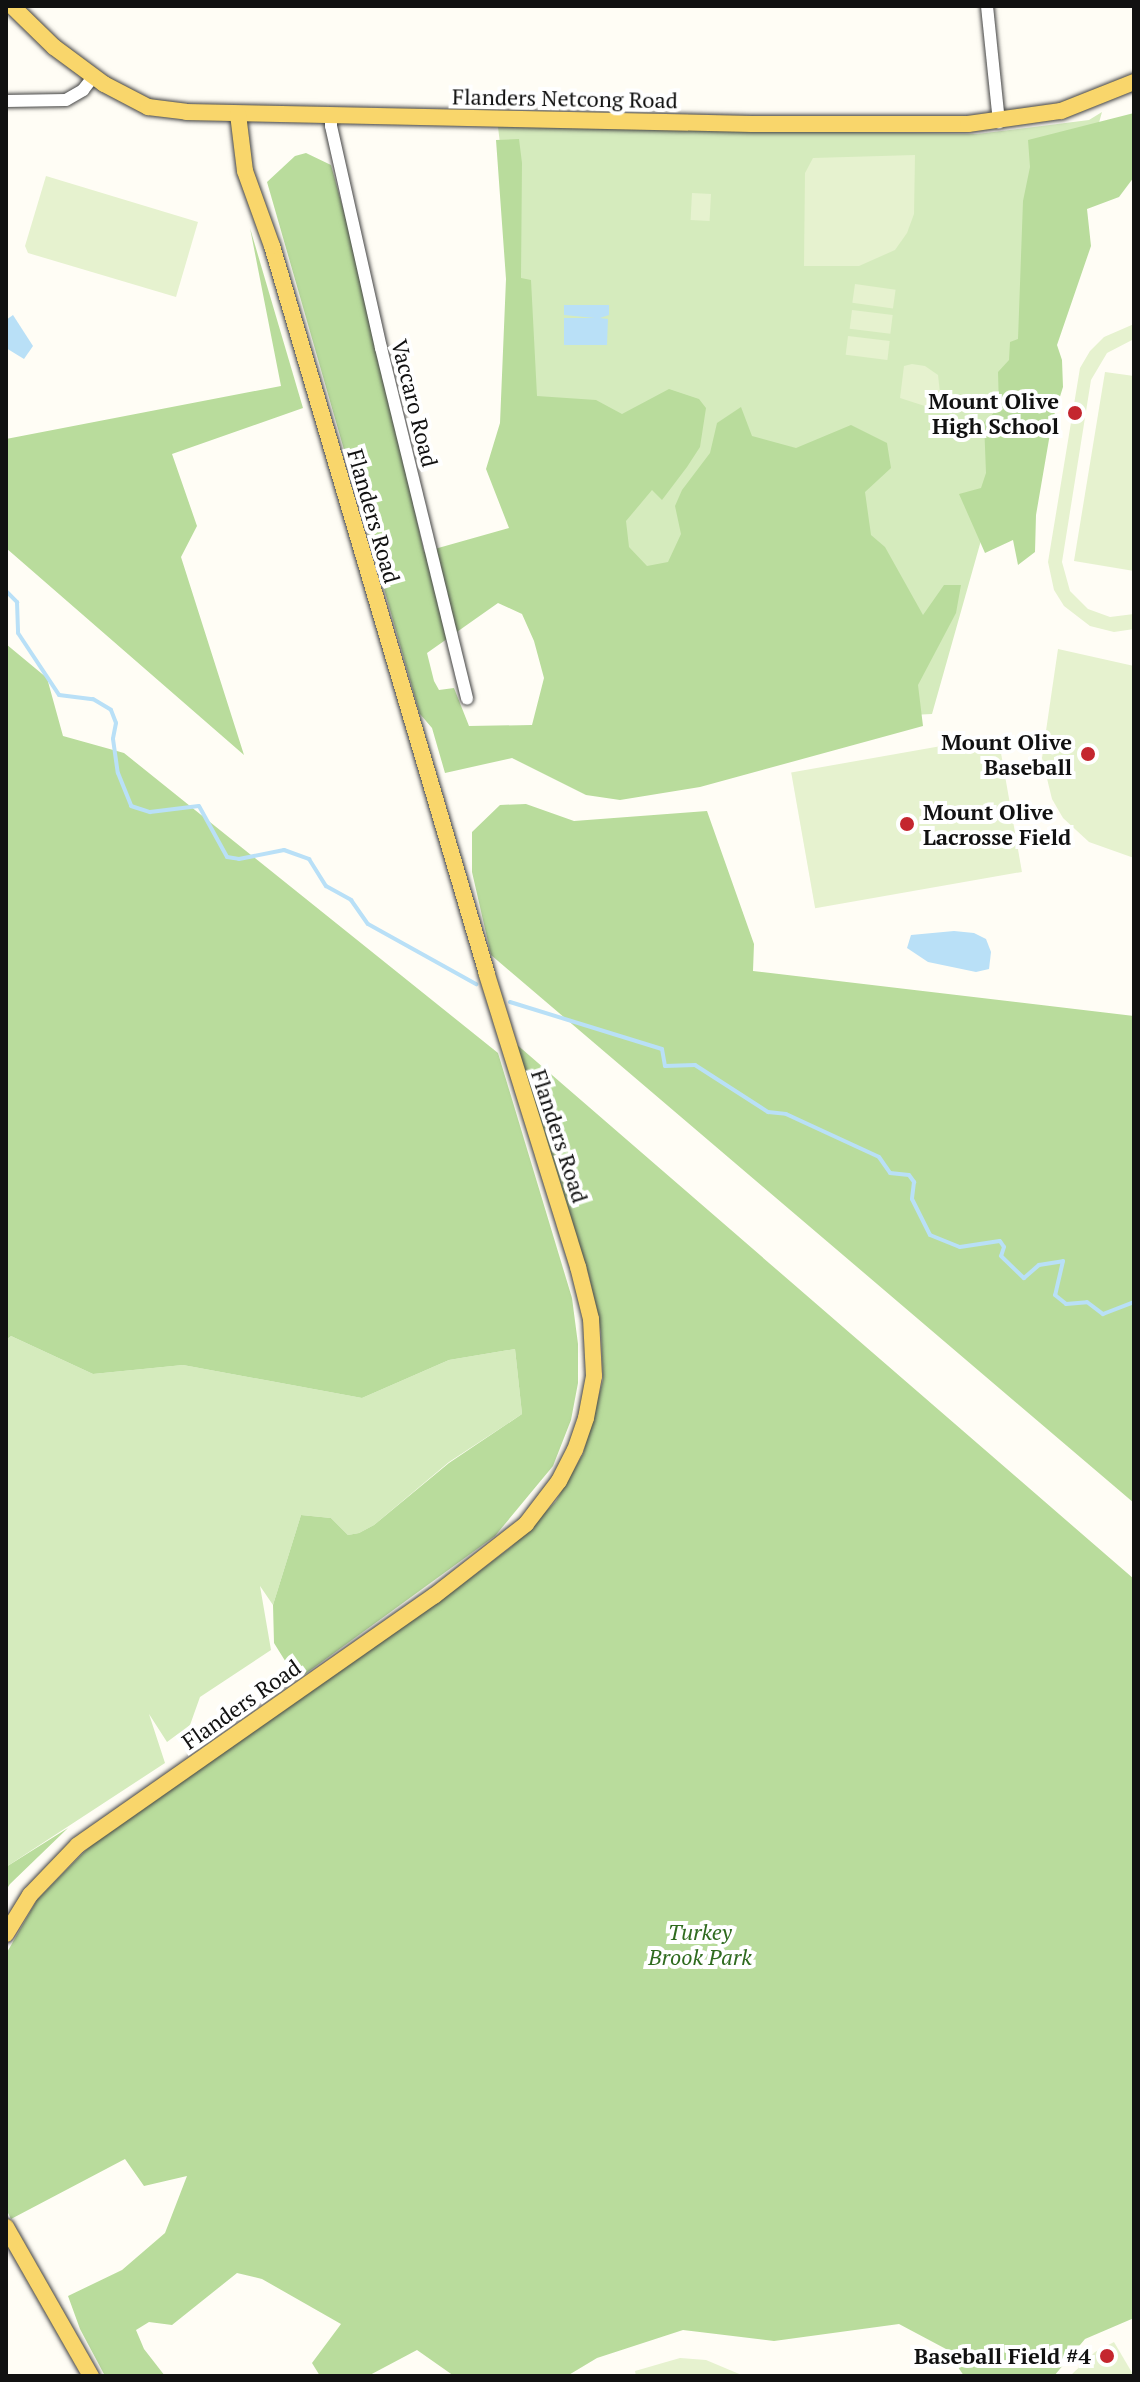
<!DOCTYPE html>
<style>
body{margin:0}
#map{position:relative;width:1140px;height:2382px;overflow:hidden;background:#fffdf5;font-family:"PT Serif",serif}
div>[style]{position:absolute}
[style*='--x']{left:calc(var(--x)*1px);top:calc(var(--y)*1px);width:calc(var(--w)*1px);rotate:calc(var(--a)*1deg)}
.green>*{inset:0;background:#d5ebbd}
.forest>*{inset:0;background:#b9dc9c}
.pitch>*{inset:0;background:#e6f2cf;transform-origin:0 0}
.water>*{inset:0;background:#b9e0f7}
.stream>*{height:4px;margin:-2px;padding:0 2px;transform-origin:2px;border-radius:2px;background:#b9e0f7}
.roads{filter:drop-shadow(0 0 2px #444) drop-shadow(0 0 2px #444)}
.minor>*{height:12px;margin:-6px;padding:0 6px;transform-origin:6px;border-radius:6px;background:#fff}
.major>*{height:16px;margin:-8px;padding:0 8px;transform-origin:8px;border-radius:8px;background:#f9d66b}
.dots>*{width:22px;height:22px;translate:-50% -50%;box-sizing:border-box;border:4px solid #fff;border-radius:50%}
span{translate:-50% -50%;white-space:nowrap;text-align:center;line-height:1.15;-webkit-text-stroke:8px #fff;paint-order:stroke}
.street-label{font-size:22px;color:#111}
.poi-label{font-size:22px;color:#111;font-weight:700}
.right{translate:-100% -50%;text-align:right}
.left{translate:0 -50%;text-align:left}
.park-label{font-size:22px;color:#2f6b1f;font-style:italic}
.frame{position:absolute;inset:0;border:8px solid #111;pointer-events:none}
</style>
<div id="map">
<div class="green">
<i style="clip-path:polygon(1102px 112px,932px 714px,571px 732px,498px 127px,977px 134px,1089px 120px)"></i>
<i style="clip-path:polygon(11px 1336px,93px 1374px,183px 1365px,362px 1398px,449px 1360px,515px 1349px,522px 1414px,449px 1462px,374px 1525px,359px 1533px,348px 1535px,331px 1518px,301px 1515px,273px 1605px,260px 1586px,271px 1650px,200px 1697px,190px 1725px,167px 1742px,149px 1714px,165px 1763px,6px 1867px,6px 1340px)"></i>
</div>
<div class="forest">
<i style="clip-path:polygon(1134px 113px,1134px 177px,1119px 197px,1087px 209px,1091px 246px,1057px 345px,1062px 360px,1063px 387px,1052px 422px,1036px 515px,1035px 552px,1018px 565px,1013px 540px,985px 553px,959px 494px,981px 488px,986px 473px,984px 422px,999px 408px,998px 372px,1009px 360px,1010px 342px,1018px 339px,1023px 201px,1030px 167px,1028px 140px)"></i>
<i style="clip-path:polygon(evenodd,519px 139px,522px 163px,521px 278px,531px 280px,537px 396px,596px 400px,622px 414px,669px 389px,699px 399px,706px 408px,700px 447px,687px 467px,662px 500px,652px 490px,626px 521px,629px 547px,647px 566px,668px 562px,681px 534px,675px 506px,682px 490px,710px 453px,717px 423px,741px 407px,752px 436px,796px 448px,851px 425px,887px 443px,891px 468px,865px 492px,871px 535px,885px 547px,923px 615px,944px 585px,961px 585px,956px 613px,918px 685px,923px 726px,700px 787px,620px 800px,586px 795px,512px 758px,445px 773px,432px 728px,420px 714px,267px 182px,295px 156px,306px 153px,331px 165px,363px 281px,424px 552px,509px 528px,486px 469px,500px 423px,506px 279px,496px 140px,519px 139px,498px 603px,522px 614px,534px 641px,544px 678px,532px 725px,469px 726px,454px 688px,439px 690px,434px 681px,427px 653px,498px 603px)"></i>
<i style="clip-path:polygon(250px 228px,303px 408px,172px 454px,197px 526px,181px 557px,244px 755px,6px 548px,6px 439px,281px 386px)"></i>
<i style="clip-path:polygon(6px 644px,47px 678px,63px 736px,124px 753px,498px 1053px,572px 1298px,578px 1344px,578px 1383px,571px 1420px,553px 1466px,495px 1536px,297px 1680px,274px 1643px,273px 1605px,301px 1515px,331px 1518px,348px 1535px,359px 1533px,374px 1525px,449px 1463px,522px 1414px,515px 1349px,449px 1360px,362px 1398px,183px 1365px,93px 1374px,11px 1336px,6px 1340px)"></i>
<i style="clip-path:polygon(526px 804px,574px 821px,707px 811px,754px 944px,753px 971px,1134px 1016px,1134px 1503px,491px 955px,472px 872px,472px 832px,500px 805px)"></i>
<i style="clip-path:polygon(515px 1043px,1134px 1579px,1134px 2318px,1085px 2339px,1054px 2376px,964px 2376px,946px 2349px,899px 2324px,774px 2341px,683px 2330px,597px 2358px,567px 2376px,454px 2376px,417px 2350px,368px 2376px,320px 2376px,312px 2363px,341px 2324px,262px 2279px,237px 2273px,172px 2325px,149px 2322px,136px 2330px,144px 2349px,165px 2376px,105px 2376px,80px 2329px,68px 2296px,122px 2270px,165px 2233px,187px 2176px,144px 2186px,125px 2159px,11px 2219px,8px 2213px,6px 1954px,37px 1900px,95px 1841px,439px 1602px,511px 1547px,556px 1501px,583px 1454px,603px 1380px,601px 1332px,589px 1276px)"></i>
<i style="clip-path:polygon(68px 1828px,10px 1884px,6px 1890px,6px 1867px)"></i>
</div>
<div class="pitch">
<i style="clip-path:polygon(915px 155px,914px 214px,907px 233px,895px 250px,859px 266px,804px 266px,805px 173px,813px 158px)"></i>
<i style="clip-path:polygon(46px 176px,198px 222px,176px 297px,28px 253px,25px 246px)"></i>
<i style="left:692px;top:193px;width:19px;height:27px;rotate:3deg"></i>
<i style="left:855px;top:284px;width:41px;height:19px;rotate:8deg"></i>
<i style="left:852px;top:310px;width:41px;height:19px;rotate:7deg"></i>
<i style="clip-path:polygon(1134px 324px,1134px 339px,1107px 353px,1091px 380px,1062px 562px,1070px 591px,1088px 609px,1110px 617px,1134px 614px,1134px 629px,1114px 632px,1090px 626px,1064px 606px,1054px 590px,1048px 562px,1080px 368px,1090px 351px,1104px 337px)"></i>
<i style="left:848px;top:336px;width:42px;height:19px;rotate:7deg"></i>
<i style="clip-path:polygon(912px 364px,925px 366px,938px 375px,940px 393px,931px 408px,900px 398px,904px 366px)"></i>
<i style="clip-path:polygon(1105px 372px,1134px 376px,1134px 571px,1074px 561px)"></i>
<i style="clip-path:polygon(1058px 649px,1134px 666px,1134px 858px,1089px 842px,1063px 818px,1052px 799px,1042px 758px)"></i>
<i style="left:998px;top:736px;width:138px;height:210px;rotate:80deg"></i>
<i style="clip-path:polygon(1114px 2342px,1134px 2376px,1070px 2376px,1095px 2352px)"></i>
<i style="clip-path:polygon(680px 2358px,706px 2360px,744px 2376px,636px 2376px,635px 2371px)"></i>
</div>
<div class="water">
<i style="clip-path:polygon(564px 305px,609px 305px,609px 315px,600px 318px,608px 319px,607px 345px,564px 345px,564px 318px,595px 318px,564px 315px)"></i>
<i style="clip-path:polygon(13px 315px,33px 346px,24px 359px,6px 348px,6px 320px)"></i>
<i style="clip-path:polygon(954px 931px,974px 933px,986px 939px,991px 952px,989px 969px,976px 972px,928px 962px,907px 948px,911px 935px)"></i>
</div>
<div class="stream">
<i style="--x:6;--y:591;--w:16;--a:45"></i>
<i style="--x:17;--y:602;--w:31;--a:88"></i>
<i style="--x:18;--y:633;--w:74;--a:56.5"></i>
<i style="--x:59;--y:695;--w:34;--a:7"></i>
<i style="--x:93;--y:699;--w:21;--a:31"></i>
<i style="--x:111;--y:710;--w:14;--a:69"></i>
<i style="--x:116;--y:723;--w:16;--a:101"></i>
<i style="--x:113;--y:739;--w:34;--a:82"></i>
<i style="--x:118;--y:773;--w:35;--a:68"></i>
<i style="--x:131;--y:806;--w:20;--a:18"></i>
<i style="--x:150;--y:812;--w:49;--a:-7"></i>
<i style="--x:199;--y:806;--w:58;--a:61.2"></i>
<i style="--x:227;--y:857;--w:12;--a:9"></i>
<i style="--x:239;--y:859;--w:46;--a:-11.3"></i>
<i style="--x:284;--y:850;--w:27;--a:20"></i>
<i style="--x:309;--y:859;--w:32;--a:58"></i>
<i style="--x:326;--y:886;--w:29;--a:29"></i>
<i style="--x:351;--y:900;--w:29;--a:55"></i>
<i style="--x:368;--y:924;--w:124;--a:29.1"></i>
<i style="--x:510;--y:1002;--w:159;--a:17.2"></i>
<i style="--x:662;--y:1049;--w:17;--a:80"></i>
<i style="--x:665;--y:1066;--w:30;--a:-2"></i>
<i style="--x:695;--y:1065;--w:87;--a:32.8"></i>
<i style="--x:768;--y:1112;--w:18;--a:6"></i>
<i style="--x:786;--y:1114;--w:102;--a:24.8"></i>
<i style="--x:879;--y:1157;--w:19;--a:55"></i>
<i style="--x:890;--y:1173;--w:19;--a:6"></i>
<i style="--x:909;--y:1175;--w:9;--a:54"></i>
<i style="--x:914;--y:1182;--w:17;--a:97"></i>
<i style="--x:912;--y:1199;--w:40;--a:63.4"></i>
<i style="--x:930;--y:1235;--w:32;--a:22"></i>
<i style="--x:960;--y:1247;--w:40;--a:-8.5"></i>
<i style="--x:1000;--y:1241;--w:7;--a:56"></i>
<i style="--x:1004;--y:1247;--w:9;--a:108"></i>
<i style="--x:1001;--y:1256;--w:32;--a:44"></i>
<i style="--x:1024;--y:1278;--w:20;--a:-41"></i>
<i style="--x:1039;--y:1265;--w:24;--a:-9"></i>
<i style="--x:1063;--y:1261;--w:35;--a:103"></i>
<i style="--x:1055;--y:1295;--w:14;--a:39"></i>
<i style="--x:1066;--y:1304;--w:21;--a:-5"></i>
<i style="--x:1087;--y:1302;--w:20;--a:37"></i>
<i style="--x:1103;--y:1314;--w:33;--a:-21"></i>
</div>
<div class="roads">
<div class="minor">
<i style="--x:987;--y:6;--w:117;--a:84.1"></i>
<i style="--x:6;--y:101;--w:60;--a:-1"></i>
<i style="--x:66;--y:100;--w:20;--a:-30"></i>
<i style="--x:83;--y:90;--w:16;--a:-52"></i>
<i style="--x:331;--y:115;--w:11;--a:90"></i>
<i style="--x:331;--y:126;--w:228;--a:77.3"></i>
<i style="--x:381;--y:348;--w:361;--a:76.2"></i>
</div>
<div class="major">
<i style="--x:12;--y:6;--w:59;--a:44.3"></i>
<i style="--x:54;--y:47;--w:62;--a:36.5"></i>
<i style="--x:104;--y:84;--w:50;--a:27.6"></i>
<i style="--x:148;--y:107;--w:38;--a:7"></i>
<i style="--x:186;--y:112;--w:566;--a:1.21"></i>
<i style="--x:752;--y:124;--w:216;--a:0"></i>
<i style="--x:968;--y:124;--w:94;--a:-8"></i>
<i style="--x:1061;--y:111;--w:79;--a:-21.7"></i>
<i style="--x:6;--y:1934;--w:46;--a:-58.4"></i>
<i style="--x:30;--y:1895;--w:69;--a:-46.2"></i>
<i style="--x:78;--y:1845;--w:434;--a:-35"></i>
<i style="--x:434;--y:1596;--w:117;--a:-38"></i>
<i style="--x:526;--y:1524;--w:54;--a:-52.5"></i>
<i style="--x:559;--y:1481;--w:35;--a:-63"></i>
<i style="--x:575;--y:1450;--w:34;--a:-71"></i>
<i style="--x:586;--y:1418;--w:43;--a:-79.2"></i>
<i style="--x:594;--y:1376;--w:57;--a:-93"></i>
<i style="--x:591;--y:1319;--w:54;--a:-104"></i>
<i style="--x:578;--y:1267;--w:307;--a:-107.3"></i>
<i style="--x:487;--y:974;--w:759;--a:-106.45"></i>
<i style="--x:272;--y:246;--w:80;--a:-109.8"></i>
<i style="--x:245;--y:171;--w:57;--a:-97"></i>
<i style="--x:6;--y:2227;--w:172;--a:60.3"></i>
</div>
</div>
<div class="dots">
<i style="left:1075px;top:413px;background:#c4262e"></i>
<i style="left:1088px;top:754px;background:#c4262e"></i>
<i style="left:907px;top:824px;background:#c4262e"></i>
<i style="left:1107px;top:2356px;background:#c4262e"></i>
</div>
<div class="street-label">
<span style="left:565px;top:98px;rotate:1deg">Flanders Netcong Road</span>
<span style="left:415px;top:403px;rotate:76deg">Vaccaro Road</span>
<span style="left:374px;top:516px;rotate:74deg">Flanders Road</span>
<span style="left:560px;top:1136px;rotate:72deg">Flanders Road</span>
<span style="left:241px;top:1704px;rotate:-35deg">Flanders Road</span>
</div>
<div class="poi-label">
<span class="right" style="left:1059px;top:413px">Mount Olive<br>High School</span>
<span class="right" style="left:1072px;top:754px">Mount Olive<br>Baseball</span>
<span class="left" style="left:923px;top:824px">Mount Olive<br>Lacrosse Field</span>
<span class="right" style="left:1091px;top:2356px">Baseball Field #4</span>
</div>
<div class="park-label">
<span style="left:700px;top:1944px">Turkey<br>Brook Park</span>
</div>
<div class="frame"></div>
</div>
